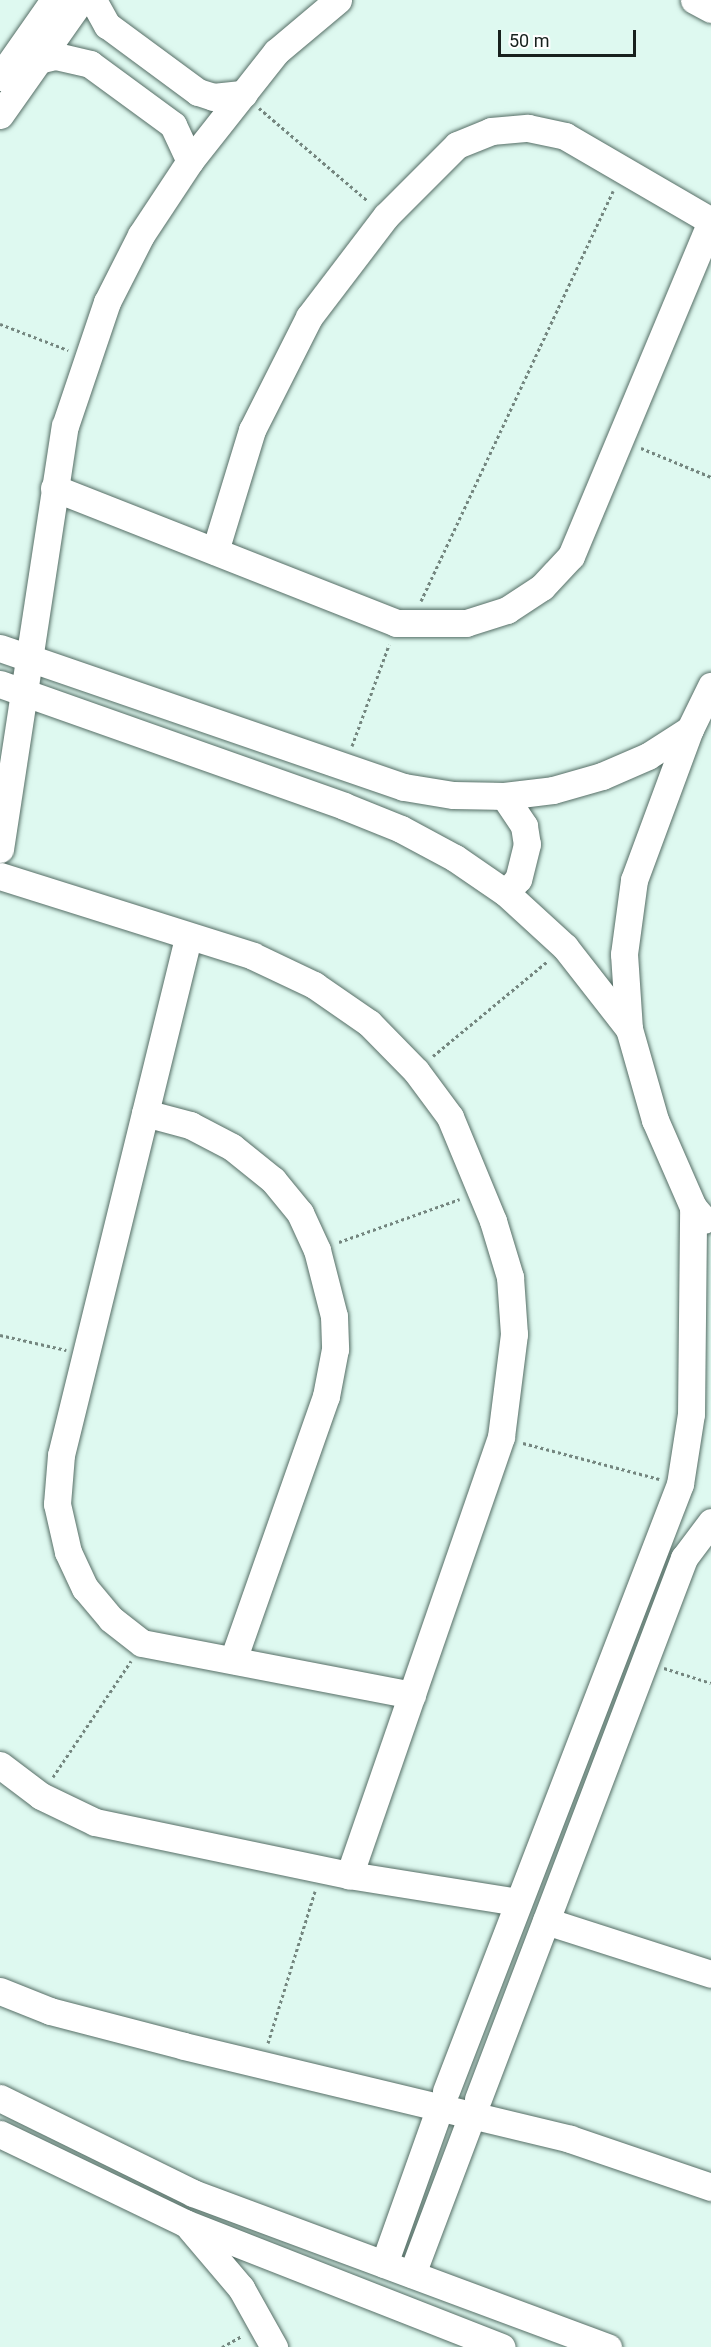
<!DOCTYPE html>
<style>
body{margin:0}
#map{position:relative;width:711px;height:2347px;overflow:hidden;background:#def9f0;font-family:Roboto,sans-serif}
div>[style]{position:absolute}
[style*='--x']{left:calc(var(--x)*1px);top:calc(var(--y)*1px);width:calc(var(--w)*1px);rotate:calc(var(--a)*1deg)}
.path>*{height:3px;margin-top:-1.5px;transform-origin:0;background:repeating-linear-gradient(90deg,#74867f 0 3px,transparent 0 6px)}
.roads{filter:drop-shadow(0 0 2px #566e66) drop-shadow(0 0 2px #566e66)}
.minor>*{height:27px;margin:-13.5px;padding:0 13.5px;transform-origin:13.5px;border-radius:13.5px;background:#fff}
span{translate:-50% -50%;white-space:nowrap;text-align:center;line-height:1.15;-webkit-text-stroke:5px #fff;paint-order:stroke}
.scale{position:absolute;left:498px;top:30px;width:138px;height:27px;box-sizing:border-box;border:3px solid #17211d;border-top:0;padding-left:8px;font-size:18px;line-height:21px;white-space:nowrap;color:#17211d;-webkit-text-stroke:4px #fff;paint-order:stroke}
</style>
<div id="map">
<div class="path">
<i style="--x:259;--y:108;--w:143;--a:40.5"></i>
<i style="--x:0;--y:324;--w:73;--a:20.9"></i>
<i style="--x:641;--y:448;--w:76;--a:22.5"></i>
<i style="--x:421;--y:601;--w:453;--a:-64.9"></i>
<i style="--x:352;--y:746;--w:108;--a:-69.9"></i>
<i style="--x:433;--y:1056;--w:149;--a:-39.6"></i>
<i style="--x:339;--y:1242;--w:128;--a:-19.6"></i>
<i style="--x:0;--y:1335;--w:68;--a:12.8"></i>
<i style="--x:523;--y:1443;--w:141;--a:14.8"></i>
<i style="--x:664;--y:1668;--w:49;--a:17.7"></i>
<i style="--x:53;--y:1777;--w:140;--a:-56.1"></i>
<i style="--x:268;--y:2043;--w:159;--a:-72.8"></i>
<i style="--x:222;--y:2347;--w:23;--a:-29"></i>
</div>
<div class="roads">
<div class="minor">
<i style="--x:93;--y:0;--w:29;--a:61"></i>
<i style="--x:107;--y:25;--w:113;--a:36.4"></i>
<i style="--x:198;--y:92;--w:16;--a:18"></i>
<i style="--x:213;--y:97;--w:31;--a:-6"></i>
<i style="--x:694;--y:0;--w:19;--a:28"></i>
<i style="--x:38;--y:60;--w:18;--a:-13"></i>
<i style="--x:56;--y:56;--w:35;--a:13"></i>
<i style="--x:90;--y:64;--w:103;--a:36.3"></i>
<i style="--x:173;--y:125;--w:40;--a:65"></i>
<i style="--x:0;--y:77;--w:94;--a:-55"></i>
<i style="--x:0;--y:115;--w:141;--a:-54.8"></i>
<i style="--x:54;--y:488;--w:368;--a:21.5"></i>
<i style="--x:396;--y:623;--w:70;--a:0"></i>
<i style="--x:466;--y:623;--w:43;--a:-17.6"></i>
<i style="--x:507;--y:610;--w:42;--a:-33.3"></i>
<i style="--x:542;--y:587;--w:42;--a:-46.9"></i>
<i style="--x:571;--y:556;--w:363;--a:-67.3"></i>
<i style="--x:215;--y:551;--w:127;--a:-73"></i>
<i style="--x:252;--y:430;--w:127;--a:-63.2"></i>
<i style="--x:309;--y:317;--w:127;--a:-52.7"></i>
<i style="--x:386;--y:216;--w:100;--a:-45"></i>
<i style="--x:457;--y:145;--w:37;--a:-22"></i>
<i style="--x:491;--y:131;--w:37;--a:-5"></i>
<i style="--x:528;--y:128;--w:38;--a:12"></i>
<i style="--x:565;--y:136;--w:169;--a:30.2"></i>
<i style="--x:0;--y:648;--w:427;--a:19"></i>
<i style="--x:404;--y:787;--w:50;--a:9.3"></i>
<i style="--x:453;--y:795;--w:51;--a:1.1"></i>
<i style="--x:504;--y:796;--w:49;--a:-7"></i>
<i style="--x:553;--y:790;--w:51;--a:-15.9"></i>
<i style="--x:602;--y:776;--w:50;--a:-23.5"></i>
<i style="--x:648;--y:756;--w:50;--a:-32.7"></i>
<i style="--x:0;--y:684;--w:365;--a:19.5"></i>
<i style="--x:344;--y:806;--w:61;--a:22"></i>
<i style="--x:401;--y:829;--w:61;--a:28.2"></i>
<i style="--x:455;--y:858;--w:62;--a:34.5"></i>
<i style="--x:506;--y:893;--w:80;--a:42.5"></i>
<i style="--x:565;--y:947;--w:104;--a:52"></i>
<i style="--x:504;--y:796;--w:36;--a:56"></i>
<i style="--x:524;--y:826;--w:18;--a:81"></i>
<i style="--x:527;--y:844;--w:36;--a:104"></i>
<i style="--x:518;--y:879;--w:18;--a:131"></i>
<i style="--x:0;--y:849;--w:428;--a:-81.3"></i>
<i style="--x:65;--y:426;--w:131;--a:-71.3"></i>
<i style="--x:107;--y:302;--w:75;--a:-63.1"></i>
<i style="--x:141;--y:235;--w:89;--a:-56.5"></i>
<i style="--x:190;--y:161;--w:139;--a:-51.7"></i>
<i style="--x:276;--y:52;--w:81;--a:-40"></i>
<i style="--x:0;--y:876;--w:265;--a:17.5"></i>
<i style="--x:253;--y:956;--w:68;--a:25.4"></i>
<i style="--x:314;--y:985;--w:67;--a:34.6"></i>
<i style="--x:369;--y:1023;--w:67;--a:45.6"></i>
<i style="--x:416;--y:1071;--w:57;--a:53.5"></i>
<i style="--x:450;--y:1117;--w:113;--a:67.5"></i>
<i style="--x:493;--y:1221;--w:59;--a:73.1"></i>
<i style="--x:510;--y:1277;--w:57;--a:86"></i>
<i style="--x:514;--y:1334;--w:104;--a:97.2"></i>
<i style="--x:501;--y:1437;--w:464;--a:109.1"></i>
<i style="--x:188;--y:938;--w:532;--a:103.8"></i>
<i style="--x:61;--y:1455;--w:49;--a:94.7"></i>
<i style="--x:57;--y:1504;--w:49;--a:77.1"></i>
<i style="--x:68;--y:1552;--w:40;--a:65"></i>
<i style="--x:85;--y:1588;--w:40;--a:50"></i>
<i style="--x:111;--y:1619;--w:39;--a:38"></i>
<i style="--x:142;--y:1643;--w:275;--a:10.9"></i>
<i style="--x:145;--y:1113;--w:47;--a:14.9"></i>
<i style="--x:190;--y:1125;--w:47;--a:27.6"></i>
<i style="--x:232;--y:1147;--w:53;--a:38.8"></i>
<i style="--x:273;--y:1180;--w:43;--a:50.7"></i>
<i style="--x:300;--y:1213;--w:41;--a:65.3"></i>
<i style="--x:317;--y:1250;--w:68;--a:75.6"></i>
<i style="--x:334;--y:1316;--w:33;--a:88"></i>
<i style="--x:335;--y:1349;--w:48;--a:100.8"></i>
<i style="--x:326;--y:1396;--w:280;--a:109.4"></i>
<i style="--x:704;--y:1220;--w:17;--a:-130"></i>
<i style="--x:693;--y:1207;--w:95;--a:-113.6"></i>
<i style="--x:655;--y:1120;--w:95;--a:-105.9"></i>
<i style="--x:629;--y:1029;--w:75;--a:-93.8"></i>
<i style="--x:624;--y:954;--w:75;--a:-82.3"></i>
<i style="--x:634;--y:880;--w:161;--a:-69.7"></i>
<i style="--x:690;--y:729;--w:48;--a:-64"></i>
<i style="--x:0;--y:1765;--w:51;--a:37.1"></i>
<i style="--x:41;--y:1796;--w:60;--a:25.7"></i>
<i style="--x:95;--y:1822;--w:259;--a:11.8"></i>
<i style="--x:349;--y:1875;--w:171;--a:9.1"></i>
<i style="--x:546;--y:1921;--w:173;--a:17.8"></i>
<i style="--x:0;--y:1991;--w:54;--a:21.8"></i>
<i style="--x:50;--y:2011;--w:138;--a:14.6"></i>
<i style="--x:184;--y:2046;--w:397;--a:13.5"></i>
<i style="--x:570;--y:2139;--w:149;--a:18.8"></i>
<i style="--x:446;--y:2091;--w:651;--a:-68.92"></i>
<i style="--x:680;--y:1484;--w:71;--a:-81.1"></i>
<i style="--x:691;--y:1414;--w:207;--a:-89.4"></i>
<i style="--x:0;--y:2098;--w:215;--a:26.2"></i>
<i style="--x:193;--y:2193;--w:443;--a:20.4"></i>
<i style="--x:478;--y:2099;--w:579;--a:-69.15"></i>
<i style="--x:684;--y:1558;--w:45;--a:-53.1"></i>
<i style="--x:0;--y:2134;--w:205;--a:25.7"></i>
<i style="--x:185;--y:2223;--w:340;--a:21.4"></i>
<i style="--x:190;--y:2228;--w:79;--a:49.6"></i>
<i style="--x:241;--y:2288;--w:68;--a:60.8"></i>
<i style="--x:384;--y:2264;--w:167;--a:-70.4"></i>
<i style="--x:412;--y:2274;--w:170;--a:-69.3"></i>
</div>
</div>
<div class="scale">50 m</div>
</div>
